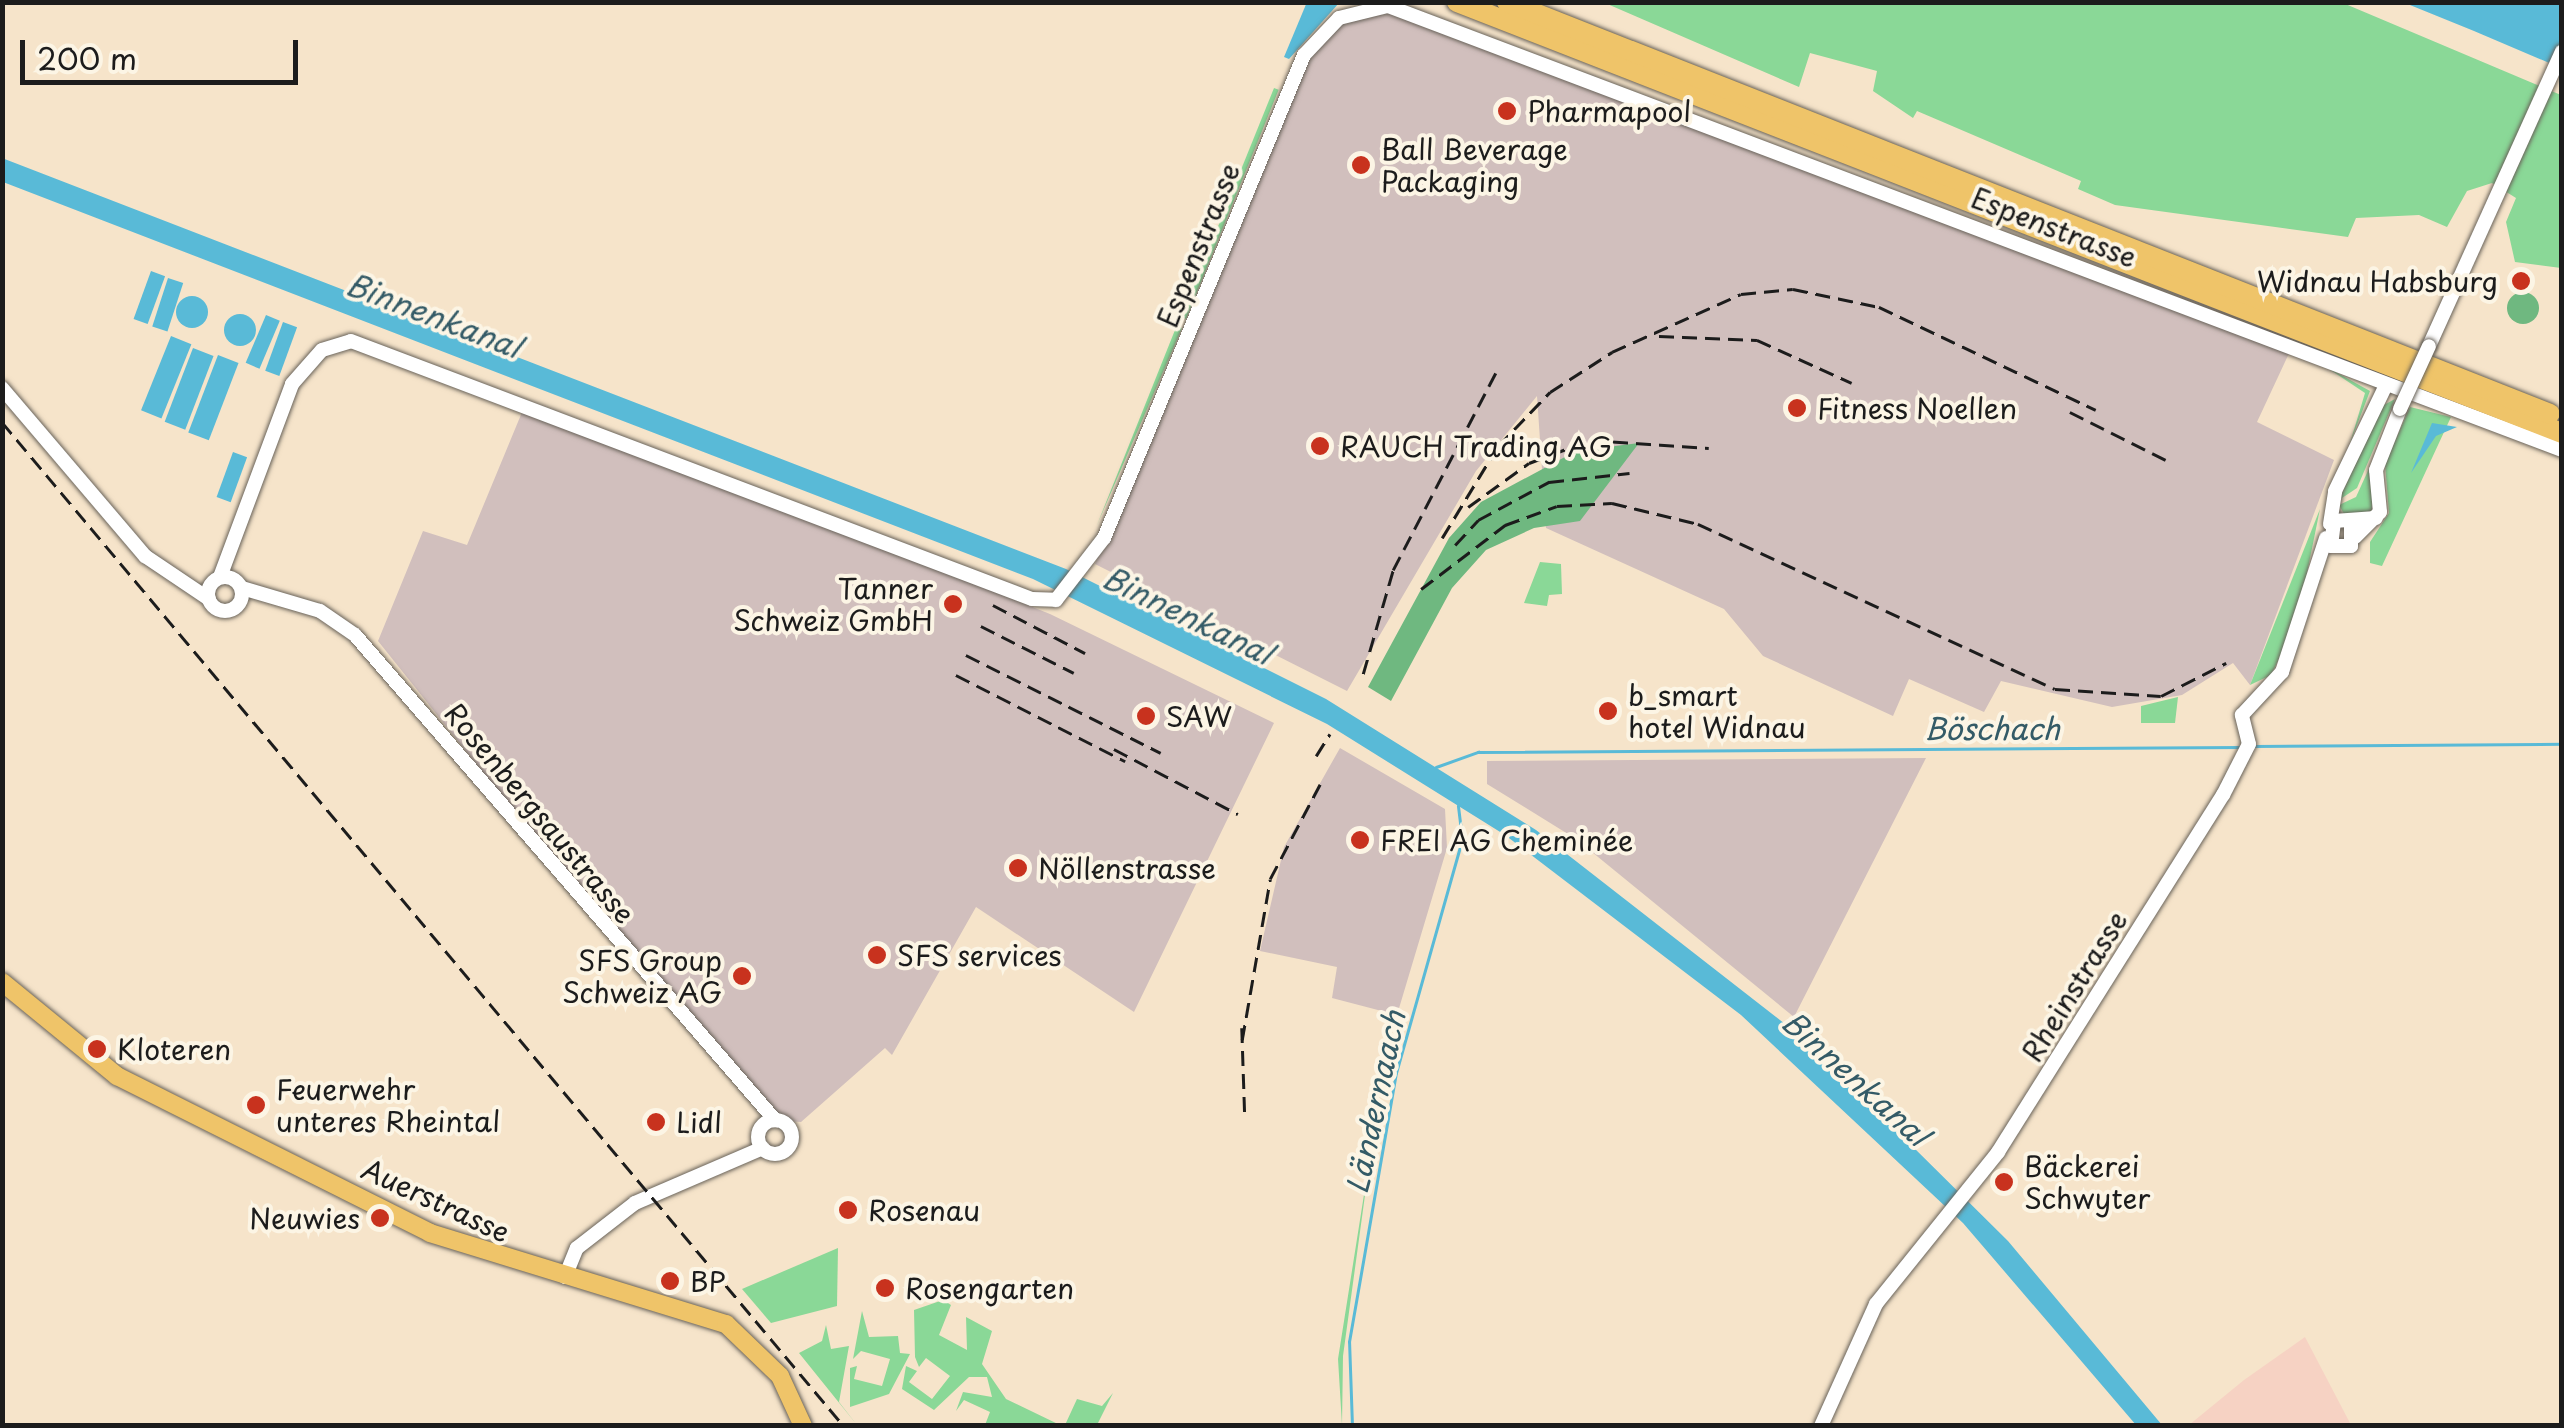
<!DOCTYPE html>
<meta charset="utf-8">
<style>
body{margin:0}
#map{position:relative;width:2564px;height:1428px;overflow:hidden;background:#f6e4ca;font-family:"Playpen Sans",sans-serif}
div>[style]{position:absolute}
[style*='--x']{left:calc(var(--x)*1px);top:calc(var(--y)*1px);width:calc(var(--w)*1px);rotate:calc(var(--a)*1deg)}
.built>*{inset:0;background:#f6d2c3}
.industrial>*{inset:0;background:#d1bfbd}
.green>*{inset:0;background:#8ad897;transform-origin:0 0}
.forest>*{inset:0;background:#6fb880}
.round{border-radius:50%}
.water>*{inset:0;background:#59bad7;transform-origin:0 0}
.stream>*{height:2.5px;margin:-1.25px;padding:0 1.25px;transform-origin:1.25px;border-radius:1.25px;background:#59bad7}
.roads{filter:drop-shadow(0 0 2px #686259) drop-shadow(0 0 2px #686259)}
.tertiary>*{height:14px;margin:-7px;padding:0 7px;transform-origin:7px;border-radius:7px;background:#fff}
.tertiary>.ring{margin:-7px;padding:0;box-sizing:content-box;background:none;border:14px solid #fff;border-radius:50%}
.primary>*{height:18px;margin:-9px;padding:0 9px;transform-origin:9px;border-radius:9px;background:#efc469}
.motorway>*{height:20px;margin:-10px;padding:0 10px;transform-origin:10px;border-radius:10px;background:#efc469}
.rail>*{height:2.5px;margin-top:-1.25px;transform-origin:0;background:repeating-linear-gradient(90deg,#1c1c1c 0 15px,transparent 0 23px)}
.bridges{filter:drop-shadow(0 0 2px #686259) drop-shadow(0 0 2px #686259)}
.tertiary-bridge>*{height:14px;margin:-7px;padding:0 7px;transform-origin:7px;border-radius:7px;background:#fff}
.dots>*{width:28px;height:28px;translate:-50% -50%;box-sizing:border-box;border:5px solid #fcf5e5;border-radius:50%}
span{translate:-50% -50%;white-space:nowrap;text-align:center;line-height:1.15;-webkit-text-stroke:8px #fcf5e5;paint-order:stroke}
.poi-label{font-size:28px;color:#1c1c1c}
.left{translate:0 -50%;text-align:left}
.right{translate:-100% -50%;text-align:right}
.street-label{font-size:28px;color:#1c1c1c}
.water-label{font-size:30px;color:#345b67;font-style:italic}
.frame{position:absolute;inset:0;border:5px solid #1c1c1c;pointer-events:none}
.scale{position:absolute;left:20px;top:40px;width:278px;height:45px;box-sizing:border-box;border:5px solid #1c1c1c;border-top:0;padding-left:12px;font-size:30px;line-height:35px;white-space:nowrap;color:#1c1c1c;-webkit-text-stroke:8px #fcf5e5;paint-order:stroke}
</style>
<div id="map">
<div class="built">
<i style="clip-path:polygon(2305px 1337px,2351px 1425px,2189px 1425px,2244px 1380px)"></i>
</div>
<div class="industrial">
<i style="clip-path:polygon(1372px 7px,2292px 347px,2257px 422px,2334px 460px,2250px 685px,2233px 663px,2182px 695px,2112px 707px,2001px 681px,1984px 712px,1909px 679px,1893px 716px,1763px 656px,1724px 609px,1546px 528px,1537px 396px,1476px 471px,1347px 691px,1095px 564px,1314px 39px)"></i>
<i style="clip-path:polygon(525px 405px,1050px 614px,1274px 723px,1134px 1012px,976px 907px,892px 1055px,885px 1048px,801px 1122px,775px 1120px,669px 1005px,378px 641px,423px 531px,467px 545px)"></i>
<i style="clip-path:polygon(1340px 748px,1445px 809px,1447px 848px,1397px 1015px,1332px 998px,1337px 967px,1260px 951px,1284px 847px)"></i>
<i style="clip-path:polygon(1926px 758px,1794px 1017px,1576px 839px,1487px 784px,1487px 761px)"></i>
</div>
<div class="green">
<i style="clip-path:polygon(1605px 3px,2343px 3px,2561px 95px,2561px 268px,2515px 262px,2506px 222px,2516px 198px,2492px 183px,2467px 191px,2447px 227px,2419px 215px,2356px 218px,2348px 237px,2115px 205px,2078px 189px,2081px 181px,1917px 111px,1913px 118px,1873px 91px,1877px 71px,1810px 53px,1799px 87px)"></i>
<i style="left:1274px;top:88px;width:5px;height:247px;rotate:22deg"></i>
<i style="clip-path:polygon(1177px 325px,1182px 328px,1097px 525px)"></i>
<i style="clip-path:polygon(2323px 365px,2370px 391px,2350px 443px,2365px 393px)"></i>
<i style="clip-path:polygon(2395px 399px,2357px 488px,2339px 500px,2382px 406px)"></i>
<i style="clip-path:polygon(2410px 407px,2451px 417px,2382px 566px,2370px 563px,2370px 542px,2389px 513px,2385px 464px)"></i>
<i style="clip-path:polygon(2372px 462px,2372px 513px,2344px 514px,2339px 505px,2356px 497px)"></i>
<i style="clip-path:polygon(2320px 509px,2297px 622px,2271px 675px,2250px 685px)"></i>
<i style="clip-path:polygon(1540px 562px,1561px 564px,1562px 594px,1549px 595px,1547px 606px,1524px 603px)"></i>
<i style="clip-path:polygon(2178px 697px,2175px 723px,2141px 723px,2141px 706px)"></i>
<i style="clip-path:polygon(1372px 1144px,1343px 1356px,1342px 1425px,1338px 1359px)"></i>
<i style="clip-path:polygon(838px 1248px,837px 1306px,771px 1323px,742px 1289px)"></i>
<i style="clip-path:polygon(943px 1300px,951px 1305px,939px 1335px,967px 1350px,966px 1317px,992px 1331px,982px 1364px,1006px 1399px,1060px 1425px,985px 1425px,990px 1412px,964px 1400px,956px 1411px,963px 1392px,992px 1397px,987px 1377px,969px 1377px,934px 1410px,902px 1389px,906px 1366px,917px 1371px,909px 1382px,932px 1399px,950px 1376px,926px 1358px,919px 1367px,915px 1357px,914px 1310px)"></i>
<i style="clip-path:polygon(862px 1311px,869px 1337px,898px 1336px,900px 1353px,910px 1354px,889px 1394px,850px 1407px,850px 1368px,857px 1366px,854px 1379px,882px 1386px,890px 1359px,861px 1351px,853px 1359px)"></i>
<i style="clip-path:polygon(826px 1325px,831px 1349px,849px 1346px,839px 1402px,857px 1425px,799px 1353px,822px 1341px)"></i>
<i style="clip-path:polygon(1113px 1393px,1097px 1425px,1065px 1425px,1077px 1399px,1102px 1406px)"></i>
</div>
<div class="forest">
<i class="round" style="left:2507px;top:292px;width:32px;height:32px"></i>
<i style="clip-path:polygon(1639px 443px,1580px 521px,1534px 528px,1486px 550px,1452px 588px,1391px 701px,1368px 687px,1449px 538px,1481px 502px,1576px 451px)"></i>
</div>
<div class="water">
<i style="clip-path:polygon(1307px 2px,1339px 3px,1289px 59px,1284px 57px)"></i>
<i style="clip-path:polygon(2405px 3px,2561px 3px,2561px 68px,2474px 31px)"></i>
<i style="clip-path:polygon(2px 158px,1066px 569px,1326px 699px,1536px 830px,1803px 1038px,2008px 1241px,2162px 1425px,2136px 1425px,1963px 1223px,1741px 1015px,1505px 835px,1327px 724px,1033px 579px,3px 182px)"></i>
<i style="left:151px;top:271px;width:15px;height:51px;rotate:20deg"></i>
<i style="left:168px;top:278px;width:16px;height:51px;rotate:18deg"></i>
<i class="round" style="left:176px;top:296px;width:32px;height:32px"></i>
<i class="round" style="left:224px;top:314px;width:32px;height:32px"></i>
<i style="left:266px;top:315px;width:15px;height:52px;rotate:23deg"></i>
<i style="left:283px;top:322px;width:15px;height:52px;rotate:20deg"></i>
<i style="left:171px;top:336px;width:22px;height:80px;rotate:22deg"></i>
<i style="left:193px;top:348px;width:22px;height:79px;rotate:21deg"></i>
<i style="left:218px;top:355px;width:22px;height:83px;rotate:21deg"></i>
<i style="clip-path:polygon(2432px 423px,2457px 427px,2436px 436px,2411px 473px)"></i>
<i style="left:233px;top:452px;width:15px;height:48px;rotate:20deg"></i>
</div>
<div class="stream">
<i style="--x:2254;--y:746;--w:308;--a:-0.4"></i>
<i style="--x:1436;--y:767;--w:45;--a:-19.7"></i>
<i style="--x:1478;--y:752;--w:763;--a:-0.38"></i>
<i style="--x:1352;--y:1426;--w:84;--a:-92"></i>
<i style="--x:1349;--y:1342;--w:273;--a:-80.1"></i>
<i style="--x:1396;--y:1073;--w:243;--a:-74.2"></i>
<i style="--x:1462;--y:839;--w:33;--a:-97"></i>
</div>
<div class="roads">
<div class="tertiary">
<i style="--x:2429;--y:346;--w:323;--a:-65.7"></i>
<i style="--x:2;--y:388;--w:221;--a:49.6"></i>
<i style="--x:145;--y:556;--w:77;--a:33.9"></i>
<i style="--x:2351;--y:523;--w:23;--a:90"></i>
<i style="--x:2351;--y:546;--w:20;--a:180"></i>
<i style="--x:2331;--y:546;--w:25;--a:-83"></i>
<i style="--x:2334;--y:521;--w:42;--a:-4.1"></i>
<i style="--x:2330;--y:524;--w:33;--a:-81"></i>
<i style="--x:2335;--y:491;--w:118;--a:-64.3"></i>
<i style="--x:2355;--y:537;--w:35;--a:-45"></i>
<i style="--x:2380;--y:512;--w:42;--a:-95.4"></i>
<i style="--x:2376;--y:470;--w:66;--a:-68.5"></i>
<i class="ring" style="left:208px;top:577px;width:20px;height:20px"></i>
<i style="--x:220;--y:577;--w:206;--a:-69.5"></i>
<i style="--x:292;--y:384;--w:45;--a:-48.6"></i>
<i style="--x:322;--y:350;--w:30;--a:-17"></i>
<i style="--x:351;--y:341;--w:728;--a:20.75"></i>
<i style="--x:1032;--y:599;--w:24;--a:2"></i>
<i style="--x:1056;--y:600;--w:78;--a:-52.3"></i>
<i style="--x:1104;--y:538;--w:523;--a:-67.51"></i>
<i style="--x:1304;--y:55;--w:51;--a:-46.6"></i>
<i style="--x:1339;--y:18;--w:50;--a:-13.8"></i>
<i style="--x:1388;--y:6;--w:1255;--a:20.72"></i>
<i style="--x:242;--y:588;--w:81;--a:16.4"></i>
<i style="--x:320;--y:611;--w:42;--a:34.4"></i>
<i style="--x:355;--y:635;--w:642;--a:49.11"></i>
<i class="ring" style="left:758px;top:1120px;width:20px;height:20px"></i>
<i style="--x:565;--y:1277;--w:31;--a:-68"></i>
<i style="--x:577;--y:1248;--w:73;--a:-37.8"></i>
<i style="--x:635;--y:1203;--w:139;--a:-23.3"></i>
<i style="--x:1821;--y:1426;--w:134;--a:-65.7"></i>
<i style="--x:1876;--y:1304;--w:195;--a:-51.2"></i>
<i style="--x:1998;--y:1152;--w:422;--a:-57.8"></i>
<i style="--x:2223;--y:795;--w:57;--a:-63"></i>
<i style="--x:2249;--y:744;--w:30;--a:-104"></i>
<i style="--x:2242;--y:715;--w:59;--a:-47.1"></i>
<i style="--x:2282;--y:672;--w:141;--a:-71.8"></i>
</div>
<div class="primary">
<i style="--x:2;--y:982;--w:149;--a:39.3"></i>
<i style="--x:117;--y:1076;--w:350;--a:26.6"></i>
<i style="--x:430;--y:1233;--w:310;--a:17.1"></i>
<i style="--x:726;--y:1324;--w:75;--a:43.9"></i>
<i style="--x:780;--y:1376;--w:55;--a:65.3"></i>
</div>
<div class="motorway">
<i style="--x:1457;--y:2;--w:1186;--a:21.31"></i>
<i style="--x:1507;--y:2;--w:1121;--a:21.55"></i>
</div>
</div>
<div class="rail">
<i style="--x:1659;--y:336;--w:98;--a:2.3"></i>
<i style="--x:1757;--y:340;--w:104;--a:24.4"></i>
<i style="--x:2070;--y:412;--w:107;--a:26.6"></i>
<i style="--x:2;--y:422;--w:1310;--a:50.02"></i>
<i style="--x:1468;--y:507;--w:75;--a:-35.8"></i>
<i style="--x:1529;--y:463;--w:65;--a:-20.7"></i>
<i style="--x:1590;--y:440;--w:119;--a:3.8"></i>
<i style="--x:1442;--y:538;--w:108;--a:-58.7"></i>
<i style="--x:1498;--y:446;--w:75;--a:-46.1"></i>
<i style="--x:1550;--y:392;--w:74;--a:-32.8"></i>
<i style="--x:1612;--y:352;--w:141;--a:-24.2"></i>
<i style="--x:1741;--y:294;--w:52;--a:-5.5"></i>
<i style="--x:1793;--y:289;--w:88;--a:11.8"></i>
<i style="--x:1879;--y:307;--w:240;--a:25.4"></i>
<i style="--x:1455;--y:545;--w:34;--a:-47"></i>
<i style="--x:1478;--y:520;--w:81;--a:-28.2"></i>
<i style="--x:1549;--y:482;--w:81;--a:-6.4"></i>
<i style="--x:1421;--y:589;--w:106;--a:-37.3"></i>
<i style="--x:1505;--y:525;--w:55;--a:-20.1"></i>
<i style="--x:1557;--y:506;--w:55;--a:-3.1"></i>
<i style="--x:1612;--y:503;--w:89;--a:13.7"></i>
<i style="--x:1698;--y:524;--w:393;--a:24.8"></i>
<i style="--x:2055;--y:689;--w:106;--a:3.8"></i>
<i style="--x:2161;--y:696;--w:73;--a:-26.9"></i>
<i style="--x:993;--y:605;--w:104;--a:27.6"></i>
<i style="--x:981;--y:626;--w:104;--a:26.8"></i>
<i style="--x:966;--y:655;--w:218;--a:26.7"></i>
<i style="--x:1363;--y:674;--w:108;--a:-73.9"></i>
<i style="--x:1393;--y:570;--w:223;--a:-62.5"></i>
<i style="--x:956;--y:675;--w:190;--a:27"></i>
<i style="--x:1114;--y:749;--w:140;--a:27.7"></i>
<i style="--x:1316;--y:756;--w:26;--a:-58"></i>
<i style="--x:1242;--y:1028;--w:90;--a:88.1"></i>
<i style="--x:1242;--y:1040;--w:163;--a:-80.1"></i>
<i style="--x:1270;--y:879;--w:107;--a:-62.2"></i>
</div>
<div class="bridges">
<div class="tertiary-bridge">
<i style="--x:2400;--y:409;--w:69;--a:-65.3"></i>
</div>
</div>
<div class="dots">
<i style="left:1507px;top:111px;background:#c8321e"></i>
<i style="left:1361px;top:165px;background:#c8321e"></i>
<i style="left:2521px;top:281px;background:#c8321e"></i>
<i style="left:1797px;top:408px;background:#c8321e"></i>
<i style="left:1320px;top:446px;background:#c8321e"></i>
<i style="left:953px;top:604px;background:#c8321e"></i>
<i style="left:1608px;top:711px;background:#c8321e"></i>
<i style="left:1146px;top:716px;background:#c8321e"></i>
<i style="left:1360px;top:840px;background:#c8321e"></i>
<i style="left:1018px;top:868px;background:#c8321e"></i>
<i style="left:877px;top:955px;background:#c8321e"></i>
<i style="left:742px;top:976px;background:#c8321e"></i>
<i style="left:97px;top:1049px;background:#c8321e"></i>
<i style="left:256px;top:1105px;background:#c8321e"></i>
<i style="left:656px;top:1122px;background:#c8321e"></i>
<i style="left:2004px;top:1182px;background:#c8321e"></i>
<i style="left:848px;top:1210px;background:#c8321e"></i>
<i style="left:380px;top:1218px;background:#c8321e"></i>
<i style="left:670px;top:1281px;background:#c8321e"></i>
<i style="left:885px;top:1288px;background:#c8321e"></i>
</div>
<div class="poi-label">
<span class="left" style="left:1527px;top:111px">Pharmapool</span>
<span class="left" style="left:1381px;top:165px">Ball Beverage<br>Packaging</span>
<span class="right" style="left:2498px;top:281px">Widnau Habsburg</span>
<span class="left" style="left:1817px;top:408px">Fitness Noellen</span>
<span class="left" style="left:1340px;top:446px">RAUCH Trading AG</span>
<span class="right" style="left:933px;top:604px">Tanner<br>Schweiz GmbH</span>
<span class="left" style="left:1628px;top:711px">b_smart<br>hotel Widnau</span>
<span class="left" style="left:1166px;top:716px">SAW</span>
<span class="left" style="left:1380px;top:840px">FREI AG Cheminée</span>
<span class="left" style="left:1038px;top:868px">Nöllenstrasse</span>
<span class="left" style="left:897px;top:955px">SFS services</span>
<span class="right" style="left:722px;top:976px">SFS Group<br>Schweiz AG</span>
<span class="left" style="left:117px;top:1049px">Kloteren</span>
<span class="left" style="left:276px;top:1105px">Feuerwehr<br>unteres Rheintal</span>
<span class="left" style="left:676px;top:1122px">Lidl</span>
<span class="left" style="left:2024px;top:1182px">Bäckerei<br>Schwyter</span>
<span class="left" style="left:868px;top:1210px">Rosenau</span>
<span class="right" style="left:360px;top:1218px">Neuwies</span>
<span class="left" style="left:690px;top:1281px">BP</span>
<span class="left" style="left:905px;top:1288px">Rosengarten</span>
</div>
<div class="street-label">
<span style="left:2054px;top:227px;rotate:21deg">Espenstrasse</span>
<span style="left:1198px;top:245px;rotate:-68deg">Espenstrasse</span>
<span style="left:540px;top:813px;rotate:50deg">Rosenbergsaustrasse</span>
<span style="left:2074px;top:986px;rotate:-58deg">Rheinstrasse</span>
<span style="left:436px;top:1200px;rotate:25deg">Auerstrasse</span>
</div>
<div class="water-label">
<span style="left:434px;top:315px;rotate:21deg">Binnenkanal</span>
<span style="left:1188px;top:615px;rotate:26deg">Binnenkanal</span>
<span style="left:1992px;top:728px">Böschach</span>
<span style="left:1856px;top:1078px;rotate:42deg">Binnenkanal</span>
<span style="left:1375px;top:1102px;rotate:-78deg">Ländernaach</span>
</div>
<div class="frame"></div>
<div class="scale">200 m</div>
</div>
